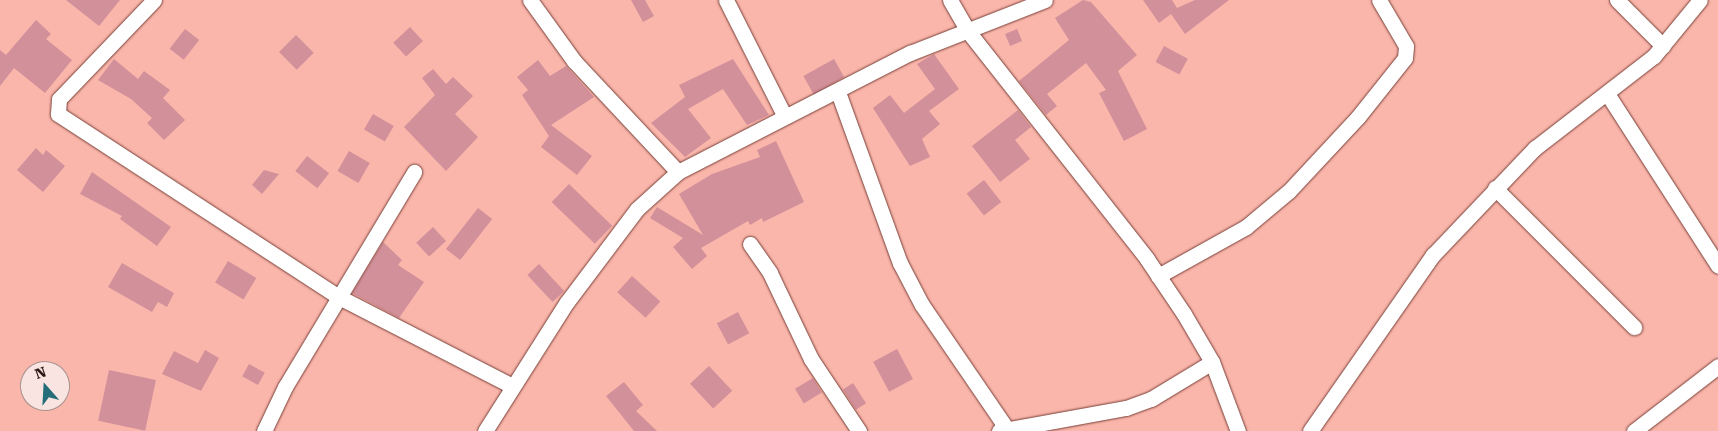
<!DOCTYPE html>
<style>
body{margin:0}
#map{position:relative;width:1718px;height:431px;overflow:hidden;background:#fab6ab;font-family:"Roboto Serif",serif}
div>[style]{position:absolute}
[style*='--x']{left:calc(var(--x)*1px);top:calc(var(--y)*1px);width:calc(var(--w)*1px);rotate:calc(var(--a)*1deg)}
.building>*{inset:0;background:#d2909a;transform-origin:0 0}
.roads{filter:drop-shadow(0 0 1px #783f37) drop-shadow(0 0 1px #783f37)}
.minor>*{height:15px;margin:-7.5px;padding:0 7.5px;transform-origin:7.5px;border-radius:7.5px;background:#fff}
span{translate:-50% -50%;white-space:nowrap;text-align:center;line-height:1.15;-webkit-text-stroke:5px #fae4e1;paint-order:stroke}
.north{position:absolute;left:20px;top:361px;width:50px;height:50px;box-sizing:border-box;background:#fae4e1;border:1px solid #a8928e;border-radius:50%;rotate:341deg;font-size:14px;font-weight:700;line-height:20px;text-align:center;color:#2e1612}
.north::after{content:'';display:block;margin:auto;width:18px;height:22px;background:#256e79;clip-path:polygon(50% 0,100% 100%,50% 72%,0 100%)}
</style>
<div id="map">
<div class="building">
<i style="clip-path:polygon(66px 0,120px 0,99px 26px)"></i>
<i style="clip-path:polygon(631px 0,645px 0,654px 16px,643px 22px)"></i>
<i style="clip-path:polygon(1083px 0,1091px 2px,1137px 55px,1118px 71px,1147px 129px,1124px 141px,1099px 93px,1106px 90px,1086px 63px,1047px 94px,1057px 106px,1046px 115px,1019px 81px,1069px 40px,1055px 18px)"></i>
<i style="clip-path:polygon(1143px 0,1172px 0,1177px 8px,1195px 0,1229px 0,1185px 34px,1171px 14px,1159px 23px)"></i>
<i style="clip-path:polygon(36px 20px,51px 34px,46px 39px,72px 60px,45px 93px,14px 68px,0 86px,0 50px,6px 55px)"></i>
<i style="left:410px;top:27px;width:19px;height:23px;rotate:47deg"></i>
<i style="left:185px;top:29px;width:18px;height:25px;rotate:38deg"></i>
<i style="left:1017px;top:29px;width:13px;height:13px;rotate:67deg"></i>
<i style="left:296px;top:35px;width:25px;height:24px;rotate:45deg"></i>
<i style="left:1164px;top:46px;width:27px;height:18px;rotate:28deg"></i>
<i style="clip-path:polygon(934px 54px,959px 89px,929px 111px,940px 124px,922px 139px,930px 157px,910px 166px,873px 108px,890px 95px,904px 113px,935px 89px,917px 64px)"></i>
<i style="clip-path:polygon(114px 59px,138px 79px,144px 71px,170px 90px,163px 98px,185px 120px,164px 140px,147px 123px,152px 118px,131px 99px,98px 80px)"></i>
<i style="clip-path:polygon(733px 59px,769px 115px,747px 125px,723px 89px,688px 109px,711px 138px,685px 157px,651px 123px,685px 97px,679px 85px)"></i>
<i style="left:834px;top:59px;width:21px;height:35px;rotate:61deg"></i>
<i style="clip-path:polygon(538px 60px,550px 76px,566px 66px,594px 97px,551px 125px,592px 156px,577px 175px,541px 147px,549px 136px,522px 95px,528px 90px,517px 77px)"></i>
<i style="clip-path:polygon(433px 69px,446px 84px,453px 77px,473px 96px,455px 114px,478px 137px,446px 171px,404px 127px,435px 95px,422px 78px)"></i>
<i style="clip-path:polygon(1018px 110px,1031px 127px,1015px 140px,1030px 159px,1000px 182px,972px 146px)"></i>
<i style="left:373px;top:114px;width:24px;height:18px;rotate:30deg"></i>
<i style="clip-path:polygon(776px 141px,804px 202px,763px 222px,762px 218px,750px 225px,748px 221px,701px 248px,707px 256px,692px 269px,673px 247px,683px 238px,650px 218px,657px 207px,703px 235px,679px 194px,712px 174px,760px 157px,757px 150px)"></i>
<i style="clip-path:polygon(36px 148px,43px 155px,46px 150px,65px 166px,43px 192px,17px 170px)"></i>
<i style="left:349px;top:151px;width:24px;height:23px;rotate:30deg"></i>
<i style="left:307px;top:156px;width:28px;height:19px;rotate:38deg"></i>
<i style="clip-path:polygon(264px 170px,279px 174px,262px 194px,252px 185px)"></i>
<i style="clip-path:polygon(92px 172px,171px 227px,157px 246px,120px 219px,122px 216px,80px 194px)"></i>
<i style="left:984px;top:180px;width:28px;height:22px;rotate:52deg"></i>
<i style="left:569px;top:184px;width:60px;height:25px;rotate:44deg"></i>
<i style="left:478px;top:208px;width:18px;height:52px;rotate:38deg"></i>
<i style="left:433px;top:227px;width:19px;height:23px;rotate:47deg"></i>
<i style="clip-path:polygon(383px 242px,402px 260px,398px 265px,424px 282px,399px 318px,352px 293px)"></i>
<i style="left:228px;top:261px;width:33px;height:25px;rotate:31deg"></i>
<i style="clip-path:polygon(122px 263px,174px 293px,167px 307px,158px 302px,152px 312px,108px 287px)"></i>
<i style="left:539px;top:264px;width:37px;height:16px;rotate:47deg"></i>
<i style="left:632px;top:276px;width:38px;height:22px;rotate:42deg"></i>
<i style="left:738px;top:312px;width:24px;height:24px;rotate:62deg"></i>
<i style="left:897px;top:349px;width:34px;height:27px;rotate:62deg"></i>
<i style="clip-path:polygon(205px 350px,219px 358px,201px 391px,162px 374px,174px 351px,198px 363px)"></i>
<i style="left:249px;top:364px;width:18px;height:14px;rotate:29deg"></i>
<i style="left:709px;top:366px;width:34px;height:26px;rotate:47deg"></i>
<i style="left:109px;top:370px;width:48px;height:52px;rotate:12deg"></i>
<i style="left:813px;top:378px;width:17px;height:21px;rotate:59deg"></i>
<i style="clip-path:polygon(624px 382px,643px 405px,636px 411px,657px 431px,634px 431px,606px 396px)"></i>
<i style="left:853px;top:383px;width:24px;height:12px;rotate:57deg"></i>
</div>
<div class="roads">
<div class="minor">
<i style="--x:154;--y:0;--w:137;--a:133.8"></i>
<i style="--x:59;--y:99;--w:15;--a:94"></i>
<i style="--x:58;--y:114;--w:335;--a:33.1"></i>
<i style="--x:339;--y:297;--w:192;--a:27.2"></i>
<i style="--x:530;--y:0;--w:75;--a:54.2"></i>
<i style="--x:574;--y:61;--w:152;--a:46.9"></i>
<i style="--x:726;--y:0;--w:129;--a:63.2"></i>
<i style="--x:950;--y:0;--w:34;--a:60"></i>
<i style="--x:967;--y:30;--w:291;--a:51.8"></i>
<i style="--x:1147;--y:259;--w:66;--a:56.1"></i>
<i style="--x:1184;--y:314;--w:56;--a:59.7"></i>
<i style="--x:1212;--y:362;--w:74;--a:69.4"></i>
<i style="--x:1617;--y:0;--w:65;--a:45"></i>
<i style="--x:838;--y:92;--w:182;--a:70.1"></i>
<i style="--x:900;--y:263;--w:47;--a:62.4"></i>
<i style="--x:922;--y:305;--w:150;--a:55.6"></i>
<i style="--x:1608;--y:95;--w:203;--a:57.2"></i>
<i style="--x:1495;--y:188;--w:197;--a:45"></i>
<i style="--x:750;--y:244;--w:35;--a:55"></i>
<i style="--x:770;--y:273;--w:95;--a:64.5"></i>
<i style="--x:811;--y:359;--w:87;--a:56.3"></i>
<i style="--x:1158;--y:276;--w:101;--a:-29.1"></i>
<i style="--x:1246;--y:227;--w:56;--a:-39.9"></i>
<i style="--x:1289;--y:191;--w:101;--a:-47"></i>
<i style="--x:1358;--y:117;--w:75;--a:-51.5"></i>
<i style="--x:1405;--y:58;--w:12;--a:-85"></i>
<i style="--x:1406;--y:46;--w:53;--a:-120.4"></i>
<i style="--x:264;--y:431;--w:49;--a:-64.5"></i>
<i style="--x:285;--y:387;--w:251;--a:-59"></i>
<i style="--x:485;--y:431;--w:153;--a:-57.6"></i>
<i style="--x:567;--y:302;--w:116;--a:-53"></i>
<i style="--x:637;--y:209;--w:55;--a:-42.1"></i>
<i style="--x:678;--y:172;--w:261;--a:-27.2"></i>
<i style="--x:910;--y:53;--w:145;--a:-21.4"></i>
<i style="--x:999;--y:431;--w:129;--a:-10.3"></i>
<i style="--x:1126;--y:408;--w:27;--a:-20"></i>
<i style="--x:1151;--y:399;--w:71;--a:-31.2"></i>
<i style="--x:1310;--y:431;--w:215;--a:-55.1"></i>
<i style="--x:1433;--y:255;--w:148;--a:-46.4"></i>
<i style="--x:1535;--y:148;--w:150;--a:-37.7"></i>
<i style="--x:1654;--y:56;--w:72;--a:-50.6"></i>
<i style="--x:1634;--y:431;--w:106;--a:-37.7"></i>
</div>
</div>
<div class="north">N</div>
</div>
